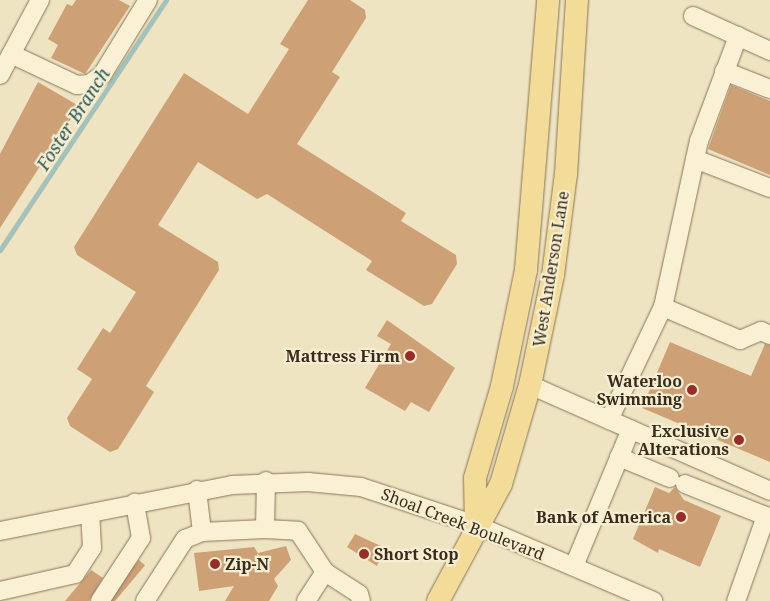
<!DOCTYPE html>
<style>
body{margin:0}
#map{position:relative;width:770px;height:601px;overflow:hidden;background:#efe4c2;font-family:"Noto Serif",serif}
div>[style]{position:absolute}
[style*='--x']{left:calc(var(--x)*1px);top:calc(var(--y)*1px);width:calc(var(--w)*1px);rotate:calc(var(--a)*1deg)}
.stream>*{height:5px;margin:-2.5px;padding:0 2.5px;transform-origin:2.5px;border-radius:2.5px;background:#a4c1ba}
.building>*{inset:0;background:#cea076;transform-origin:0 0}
.roads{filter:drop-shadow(0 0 1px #897558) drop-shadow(0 0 1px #897558)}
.minor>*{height:18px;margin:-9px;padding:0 9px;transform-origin:9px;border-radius:9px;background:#faf1d5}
.major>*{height:22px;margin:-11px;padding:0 11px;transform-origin:11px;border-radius:11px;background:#f3dc98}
.dots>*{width:14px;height:14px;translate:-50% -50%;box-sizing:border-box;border:2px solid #f6eed1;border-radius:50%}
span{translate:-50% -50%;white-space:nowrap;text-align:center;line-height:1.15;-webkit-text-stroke:4.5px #f6eed1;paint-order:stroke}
.street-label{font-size:16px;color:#392c1d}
.poi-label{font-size:16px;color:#392c1d;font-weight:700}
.right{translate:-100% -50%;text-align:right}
.left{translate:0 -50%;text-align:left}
.water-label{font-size:18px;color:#2c5958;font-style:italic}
</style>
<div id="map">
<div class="stream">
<i style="--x:0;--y:250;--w:300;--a:-56.4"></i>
</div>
<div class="building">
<i style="clip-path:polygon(76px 0,119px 0,130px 6px,85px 74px,51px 58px,58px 45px,48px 39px,67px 4px,72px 6px)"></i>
<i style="clip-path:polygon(308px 0,350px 0,365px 10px,366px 18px,332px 72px,340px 77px,297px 144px,406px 213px,401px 221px,456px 255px,457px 264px,432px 304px,424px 306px,366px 270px,372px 261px,267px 194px,257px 199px,198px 162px,158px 225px,218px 262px,219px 270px,146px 386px,154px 392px,118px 449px,110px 452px,70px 426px,67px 418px,92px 379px,77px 369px,103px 328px,110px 333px,136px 292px,77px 255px,74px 247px,184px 73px,248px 114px,289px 49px,280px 44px)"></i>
<i style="clip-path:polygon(38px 82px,79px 106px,0 228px,0 154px)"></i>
<i style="clip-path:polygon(731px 85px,770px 101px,770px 175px,708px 149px)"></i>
<i style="clip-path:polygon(387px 320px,455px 368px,429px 412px,411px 402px,405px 411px,365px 388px,391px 344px,377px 336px)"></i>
<i style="clip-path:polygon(670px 342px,751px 376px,765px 344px,770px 345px,770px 462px,642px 408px)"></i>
<i style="clip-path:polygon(655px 487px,669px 493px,675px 487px,684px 500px,721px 516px,700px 567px,659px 549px,658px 553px,633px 539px)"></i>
<i style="clip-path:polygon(355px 534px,385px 548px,377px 566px,347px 547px)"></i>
<i style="clip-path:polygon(286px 546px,291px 560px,274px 579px,278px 586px,269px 601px,225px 601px,234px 586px,199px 591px,194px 553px,254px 547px,258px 553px)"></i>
<i style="left:139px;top:560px;width:8px;height:49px;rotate:40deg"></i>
<i style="clip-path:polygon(91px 570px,103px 578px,89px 601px,65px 601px)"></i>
</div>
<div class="roads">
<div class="minor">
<i style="--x:693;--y:16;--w:85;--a:24.4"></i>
<i style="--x:11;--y:54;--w:73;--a:25.2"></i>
<i style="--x:77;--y:85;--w:12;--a:-5"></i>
<i style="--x:89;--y:84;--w:16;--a:-35"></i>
<i style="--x:102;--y:75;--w:88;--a:-58.5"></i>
<i style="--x:724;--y:71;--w:49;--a:21.4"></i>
<i style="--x:0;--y:75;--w:85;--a:-61.9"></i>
<i style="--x:695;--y:159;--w:80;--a:21.1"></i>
<i style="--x:663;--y:307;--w:84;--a:23.2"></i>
<i style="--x:740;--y:340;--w:23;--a:-23"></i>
<i style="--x:761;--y:331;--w:10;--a:24"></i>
<i style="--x:530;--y:385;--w:262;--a:23.8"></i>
<i style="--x:609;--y:420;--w:125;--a:-64.5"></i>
<i style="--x:663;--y:307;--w:170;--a:-77.8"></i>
<i style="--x:699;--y:141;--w:112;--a:-69.6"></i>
<i style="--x:619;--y:457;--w:55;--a:22.4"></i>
<i style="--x:685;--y:484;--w:87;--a:21.6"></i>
<i style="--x:766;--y:516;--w:90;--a:109.4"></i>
<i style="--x:197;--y:490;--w:42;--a:83.2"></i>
<i style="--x:202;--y:532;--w:63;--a:-2.7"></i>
<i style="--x:265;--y:529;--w:48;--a:-88.8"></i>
<i style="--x:265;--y:529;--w:33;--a:3"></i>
<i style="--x:298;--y:531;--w:49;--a:56.6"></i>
<i style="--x:325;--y:572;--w:40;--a:32.9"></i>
<i style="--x:359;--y:594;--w:7;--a:74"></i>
<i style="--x:0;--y:531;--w:237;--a:-11.2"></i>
<i style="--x:232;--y:485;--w:76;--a:-2.3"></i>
<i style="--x:308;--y:482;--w:53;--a:5.4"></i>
<i style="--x:361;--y:487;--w:121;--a:18.3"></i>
<i style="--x:476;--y:525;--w:193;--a:23.2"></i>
<i style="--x:574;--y:566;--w:148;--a:-67.4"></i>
<i style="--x:0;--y:591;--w:77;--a:-12.8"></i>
<i style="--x:75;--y:574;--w:31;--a:-57"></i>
<i style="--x:92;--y:548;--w:34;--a:-93"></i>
<i style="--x:100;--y:601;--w:75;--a:-56.9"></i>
<i style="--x:141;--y:538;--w:36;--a:-100"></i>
<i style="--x:145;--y:601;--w:74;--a:-57.2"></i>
<i style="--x:185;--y:539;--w:18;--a:-22"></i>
<i style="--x:306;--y:601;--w:35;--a:-57"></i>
</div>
<div class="major">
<i style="--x:476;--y:525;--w:47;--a:-91.2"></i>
<i style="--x:475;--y:478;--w:96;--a:-73.6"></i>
<i style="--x:502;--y:386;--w:118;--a:-78.3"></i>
<i style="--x:526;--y:270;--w:271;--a:-85.3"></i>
<i style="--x:438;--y:601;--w:133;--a:-61.7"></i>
<i style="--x:501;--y:484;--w:103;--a:-73.7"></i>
<i style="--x:530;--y:385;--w:112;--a:-78.2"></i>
<i style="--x:553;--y:275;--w:102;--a:-82.7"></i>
<i style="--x:566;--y:174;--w:174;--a:-86.4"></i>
</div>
</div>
<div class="dots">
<i style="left:410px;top:356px;background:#9a2c27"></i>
<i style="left:692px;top:390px;background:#9a2c27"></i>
<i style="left:739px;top:440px;background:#9a2c27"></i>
<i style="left:681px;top:517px;background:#9a2c27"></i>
<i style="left:364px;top:554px;background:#9a2c27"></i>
<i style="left:215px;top:564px;background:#9a2c27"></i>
</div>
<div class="street-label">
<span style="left:551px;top:269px;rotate:-81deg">West Anderson Lane</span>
<span style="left:463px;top:524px;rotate:21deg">Shoal Creek Boulevard</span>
</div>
<div class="poi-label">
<span class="right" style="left:400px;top:356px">Mattress Firm</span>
<span class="right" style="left:682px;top:390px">Waterloo<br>Swimming</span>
<span class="right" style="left:729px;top:440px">Exclusive<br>Alterations</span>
<span class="right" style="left:671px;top:517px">Bank of America</span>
<span class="left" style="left:374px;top:554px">Short Stop</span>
<span class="left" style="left:225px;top:564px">Zip-N</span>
</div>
<div class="water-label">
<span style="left:73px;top:119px;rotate:-57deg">Foster Branch</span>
</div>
</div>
